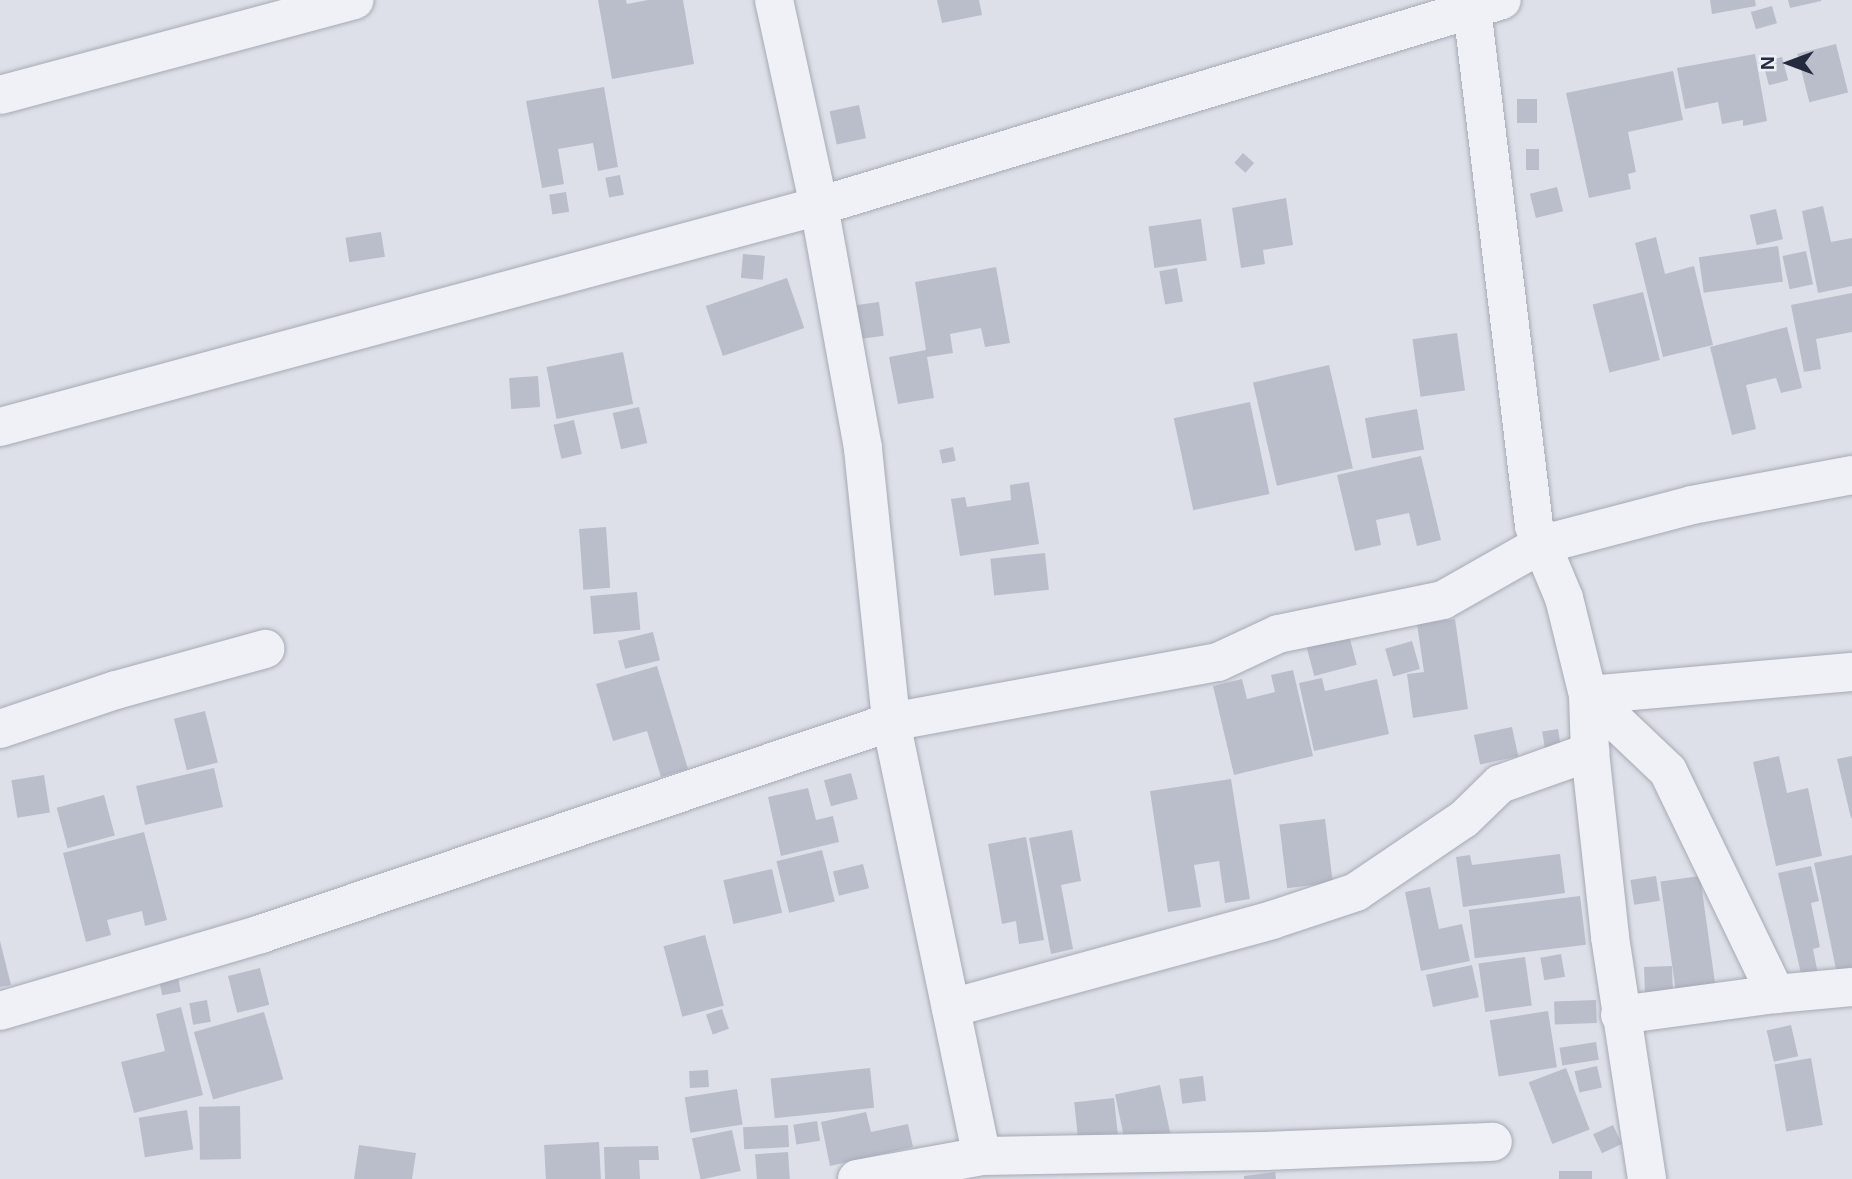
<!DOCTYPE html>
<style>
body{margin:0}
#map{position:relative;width:1852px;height:1179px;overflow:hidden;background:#dde0e8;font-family:Arial,sans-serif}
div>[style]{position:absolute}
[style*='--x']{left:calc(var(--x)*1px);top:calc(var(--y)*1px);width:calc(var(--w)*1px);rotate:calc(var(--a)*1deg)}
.building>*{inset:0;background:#babecb;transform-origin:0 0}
.roads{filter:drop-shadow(0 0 2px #a6aab5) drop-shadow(0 0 2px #a6aab5)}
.minor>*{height:38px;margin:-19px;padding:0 19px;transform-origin:19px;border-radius:19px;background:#f0f1f6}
span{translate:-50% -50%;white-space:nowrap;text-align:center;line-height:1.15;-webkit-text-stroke:5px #eceff5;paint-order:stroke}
.north{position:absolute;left:1754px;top:28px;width:70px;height:70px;-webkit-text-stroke:5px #eceff5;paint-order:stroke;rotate:270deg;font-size:19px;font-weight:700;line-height:28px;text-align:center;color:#252b3f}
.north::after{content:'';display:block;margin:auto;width:24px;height:32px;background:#252b3f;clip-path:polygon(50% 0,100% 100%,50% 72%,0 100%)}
</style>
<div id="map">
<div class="building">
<i style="clip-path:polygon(598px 0,626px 0,627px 4px,648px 0,683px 0,694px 64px,612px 79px)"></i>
<i style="clip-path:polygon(937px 0,979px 0,982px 15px,942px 23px)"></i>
<i style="clip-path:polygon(1710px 0,1755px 0,1756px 6px,1712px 14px)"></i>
<i style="clip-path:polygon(1788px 0,1821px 0,1821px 1px,1790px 8px)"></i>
<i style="left:1772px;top:6px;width:18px;height:22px;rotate:74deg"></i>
<i style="left:1836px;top:44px;width:50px;height:40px;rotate:76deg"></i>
<i style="clip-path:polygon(1755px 54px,1767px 121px,1743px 126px,1743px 120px,1722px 124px,1718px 102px,1685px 109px,1677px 68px)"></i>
<i style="left:1782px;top:57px;width:24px;height:20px;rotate:75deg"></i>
<i style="clip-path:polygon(1673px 71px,1683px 120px,1628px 132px,1636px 172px,1628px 174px,1631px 189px,1589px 198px,1566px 93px)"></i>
<i style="clip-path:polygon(604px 87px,618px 167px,598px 171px,593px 143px,558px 149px,564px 184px,542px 188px,526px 101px)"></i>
<i style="left:1517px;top:99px;width:20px;height:24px"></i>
<i style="left:859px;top:105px;width:34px;height:30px;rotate:78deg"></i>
<i style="left:1526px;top:149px;width:13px;height:21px"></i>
<i style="left:1243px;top:153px;width:15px;height:13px;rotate:42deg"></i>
<i style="left:620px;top:175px;width:20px;height:15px;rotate:79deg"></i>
<i style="left:1557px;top:187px;width:25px;height:28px;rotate:76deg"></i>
<i style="left:566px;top:192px;width:20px;height:17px;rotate:81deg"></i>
<i style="clip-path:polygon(1286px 198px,1293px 245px,1263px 250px,1265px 264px,1241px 268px,1232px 208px)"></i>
<i style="clip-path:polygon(1823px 206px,1831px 242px,1852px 238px,1852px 286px,1818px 293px,1802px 211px)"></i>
<i style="left:1776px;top:209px;width:31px;height:27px;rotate:77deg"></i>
<i style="left:1201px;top:219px;width:42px;height:53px;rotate:82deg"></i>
<i style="left:381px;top:232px;width:25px;height:36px;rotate:81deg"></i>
<i style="clip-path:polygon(1656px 237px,1665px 274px,1694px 266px,1713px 345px,1663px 357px,1635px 243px)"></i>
<i style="left:1778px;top:246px;width:36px;height:80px;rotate:82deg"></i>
<i style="left:1806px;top:251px;width:34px;height:24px;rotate:78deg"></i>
<i style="left:743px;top:254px;width:22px;height:24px;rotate:5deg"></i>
<i style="clip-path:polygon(996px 267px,1010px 343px,985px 347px,981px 328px,950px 334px,953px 353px,927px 357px,934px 398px,898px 404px,889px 357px,926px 350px,915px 282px)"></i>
<i style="left:1177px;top:268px;width:34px;height:18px;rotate:80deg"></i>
<i style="left:787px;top:278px;width:53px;height:86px;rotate:71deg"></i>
<i style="left:1643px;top:292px;width:70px;height:52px;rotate:76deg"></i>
<i style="clip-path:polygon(1852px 293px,1852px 332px,1816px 339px,1821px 369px,1804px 372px,1791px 305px)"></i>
<i style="left:879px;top:302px;width:34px;height:31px;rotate:82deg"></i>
<i style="clip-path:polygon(1787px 327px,1802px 388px,1781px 393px,1776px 378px,1746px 385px,1756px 429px,1732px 435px,1710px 347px)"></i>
<i style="left:1457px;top:333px;width:58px;height:45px;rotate:82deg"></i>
<i style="left:623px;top:352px;width:53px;height:78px;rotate:79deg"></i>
<i style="left:1329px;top:365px;width:106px;height:78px;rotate:77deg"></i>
<i style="left:538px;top:376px;width:31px;height:29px;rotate:86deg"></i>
<i style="left:1250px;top:402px;width:94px;height:78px;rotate:78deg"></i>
<i style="left:639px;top:407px;width:37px;height:27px;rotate:77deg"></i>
<i style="left:1417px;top:409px;width:41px;height:53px;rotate:80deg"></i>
<i style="left:574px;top:420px;width:35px;height:21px;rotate:77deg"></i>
<i style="left:953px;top:447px;width:14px;height:14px;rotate:78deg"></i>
<i style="clip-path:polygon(1421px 456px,1441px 540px,1417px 546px,1409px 513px,1376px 520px,1381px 545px,1355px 551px,1337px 475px)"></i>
<i style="clip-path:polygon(1029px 482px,1039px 544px,960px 556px,951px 499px,965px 497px,967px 507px,1011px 500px,1010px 485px)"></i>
<i style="left:606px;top:527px;width:61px;height:27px;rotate:86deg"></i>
<i style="left:1045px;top:553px;width:37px;height:55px;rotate:84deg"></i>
<i style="left:637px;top:592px;width:38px;height:47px;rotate:85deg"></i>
<i style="clip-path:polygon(1455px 619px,1468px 709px,1413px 718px,1407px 674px,1424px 672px,1417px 624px)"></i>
<i style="left:1347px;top:628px;width:38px;height:44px;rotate:75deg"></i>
<i style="left:653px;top:632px;width:29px;height:36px;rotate:76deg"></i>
<i style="left:1412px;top:641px;width:29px;height:28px;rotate:74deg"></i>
<i style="clip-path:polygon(657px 666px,688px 769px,661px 777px,647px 731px,613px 741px,596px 684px)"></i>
<i style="clip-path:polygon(1293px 670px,1313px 756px,1234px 775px,1213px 686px,1242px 679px,1247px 699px,1275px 692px,1271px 675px)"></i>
<i style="clip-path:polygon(1322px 678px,1325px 691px,1377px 679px,1389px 734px,1314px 751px,1299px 683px)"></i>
<i style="left:205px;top:711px;width:53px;height:32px;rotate:76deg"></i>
<i style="left:1512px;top:727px;width:30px;height:39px;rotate:78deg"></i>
<i style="left:1558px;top:729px;width:19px;height:16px;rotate:81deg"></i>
<i style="clip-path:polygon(1779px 756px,1787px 793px,1808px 788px,1822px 856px,1776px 866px,1753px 762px)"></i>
<i style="clip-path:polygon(1852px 756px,1852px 818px,1851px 818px,1837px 759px)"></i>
<i style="left:214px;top:768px;width:40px;height:80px;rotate:77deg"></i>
<i style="left:851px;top:773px;width:27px;height:28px;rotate:75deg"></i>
<i style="left:44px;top:775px;width:38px;height:33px;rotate:81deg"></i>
<i style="clip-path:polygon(1231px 779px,1250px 899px,1225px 903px,1219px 861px,1194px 865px,1201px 907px,1168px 912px,1150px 791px)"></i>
<i style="clip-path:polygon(808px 788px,816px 820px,833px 816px,839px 842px,781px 856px,768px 797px)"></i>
<i style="left:104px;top:795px;width:42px;height:49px;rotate:75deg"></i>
<i style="left:1325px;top:819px;width:64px;height:46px;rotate:83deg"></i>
<i style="clip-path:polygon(1072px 830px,1081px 881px,1061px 885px,1073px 949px,1051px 954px,1029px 838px)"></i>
<i style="clip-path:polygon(144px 832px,167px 920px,145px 926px,142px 911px,107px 920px,111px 935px,86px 942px,63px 853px)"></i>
<i style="clip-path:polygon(1026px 837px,1044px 940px,1019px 944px,1016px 921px,1002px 924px,988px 844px)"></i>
<i style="left:822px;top:850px;width:53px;height:47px;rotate:76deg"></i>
<i style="clip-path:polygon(1560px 854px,1565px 893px,1463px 907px,1456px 857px,1470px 855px,1472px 865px)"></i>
<i style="clip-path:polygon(1852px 855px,1852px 970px,1837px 974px,1814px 863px)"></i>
<i style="left:863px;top:864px;width:25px;height:31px;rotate:76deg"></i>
<i style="clip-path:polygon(1811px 866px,1819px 901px,1811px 903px,1820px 947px,1813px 949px,1818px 974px,1802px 978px,1778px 873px)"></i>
<i style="left:772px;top:869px;width:45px;height:50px;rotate:77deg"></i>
<i style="left:1656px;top:876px;width:25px;height:26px;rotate:81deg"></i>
<i style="left:1700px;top:876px;width:111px;height:40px;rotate:82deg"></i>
<i style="clip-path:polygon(1430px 887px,1439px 929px,1462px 924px,1470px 961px,1421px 971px,1405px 892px)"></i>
<i style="left:1580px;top:896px;width:49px;height:112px;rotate:83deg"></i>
<i style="left:705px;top:935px;width:73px;height:43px;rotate:75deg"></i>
<i style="clip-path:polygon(0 941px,11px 985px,0 987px)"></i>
<i style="left:1561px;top:954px;width:23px;height:21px;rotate:80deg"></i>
<i style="left:1525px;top:957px;width:49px;height:47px;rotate:82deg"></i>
<i style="left:1472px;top:965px;width:33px;height:47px;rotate:78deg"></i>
<i style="left:1672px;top:966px;width:26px;height:28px;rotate:88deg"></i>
<i style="left:260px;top:968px;width:38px;height:33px;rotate:76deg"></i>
<i style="left:177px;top:972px;width:20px;height:19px;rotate:79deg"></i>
<i style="left:207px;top:1000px;width:22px;height:18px;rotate:80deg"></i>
<i style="left:1596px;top:1000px;width:23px;height:42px;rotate:88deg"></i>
<i style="clip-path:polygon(181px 1007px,203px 1095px,134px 1113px,121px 1062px,165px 1051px,156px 1014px)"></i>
<i style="left:722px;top:1009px;width:21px;height:17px;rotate:71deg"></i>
<i style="left:1548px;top:1011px;width:57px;height:59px;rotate:81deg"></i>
<i style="left:264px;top:1012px;width:70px;height:73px;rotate:74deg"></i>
<i style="left:1791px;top:1025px;width:32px;height:25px;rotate:77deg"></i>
<i style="left:1596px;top:1042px;width:18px;height:37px;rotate:81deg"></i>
<i style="left:1811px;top:1058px;width:68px;height:37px;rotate:80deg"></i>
<i style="left:1597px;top:1066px;width:22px;height:23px;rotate:77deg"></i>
<i style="left:870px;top:1068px;width:40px;height:100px;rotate:84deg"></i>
<i style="left:1566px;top:1068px;width:66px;height:40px;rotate:69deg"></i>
<i style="left:708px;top:1070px;width:17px;height:19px;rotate:87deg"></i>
<i style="left:1203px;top:1076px;width:25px;height:24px;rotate:83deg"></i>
<i style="left:1160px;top:1085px;width:54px;height:46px;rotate:78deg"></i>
<i style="left:737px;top:1089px;width:36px;height:53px;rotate:81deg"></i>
<i style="left:1114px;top:1098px;width:45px;height:40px;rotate:84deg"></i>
<i style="left:240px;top:1106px;width:53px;height:41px;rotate:89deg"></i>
<i style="left:187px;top:1110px;width:40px;height:49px;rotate:81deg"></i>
<i style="clip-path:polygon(866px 1112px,871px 1132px,908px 1124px,913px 1147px,830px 1166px,821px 1122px)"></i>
<i style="left:817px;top:1121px;width:20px;height:24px;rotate:81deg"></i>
<i style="left:788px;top:1125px;width:22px;height:45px;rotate:87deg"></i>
<i style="left:1613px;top:1125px;width:21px;height:22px;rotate:65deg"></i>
<i style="left:732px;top:1130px;width:42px;height:41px;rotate:78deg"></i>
<i style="left:599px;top:1142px;width:37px;height:55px;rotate:87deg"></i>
<i style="clip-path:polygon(359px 1145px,416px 1153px,412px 1179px,354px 1179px)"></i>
<i style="clip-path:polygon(658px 1146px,659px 1160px,639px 1160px,640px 1179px,605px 1179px,604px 1147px)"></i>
<i style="left:788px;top:1152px;width:27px;height:33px;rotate:86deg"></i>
<i style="left:1592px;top:1171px;width:8px;height:33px;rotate:90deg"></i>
<i style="clip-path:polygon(1275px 1172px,1276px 1179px,1244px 1179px,1244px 1176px)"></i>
</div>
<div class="roads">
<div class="minor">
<i style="--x:774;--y:0;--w:211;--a:77.7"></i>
<i style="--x:819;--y:206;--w:247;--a:79.7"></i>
<i style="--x:863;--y:449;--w:274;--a:84.1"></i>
<i style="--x:891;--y:722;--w:443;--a:78.2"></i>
<i style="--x:1471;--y:0;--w:530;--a:83.17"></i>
<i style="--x:1534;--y:526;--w:78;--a:67.4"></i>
<i style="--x:1564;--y:598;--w:100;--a:76.1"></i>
<i style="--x:1588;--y:695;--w:57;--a:88"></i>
<i style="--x:1590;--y:752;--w:186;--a:83.8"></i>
<i style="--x:1610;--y:937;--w:245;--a:81.3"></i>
<i style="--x:0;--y:95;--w:367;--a:-15"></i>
<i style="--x:0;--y:427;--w:848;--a:-15.1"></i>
<i style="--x:819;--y:206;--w:713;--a:-16.78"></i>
<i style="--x:1588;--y:695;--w:110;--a:43.5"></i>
<i style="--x:1668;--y:771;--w:248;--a:64.2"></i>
<i style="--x:1588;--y:695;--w:265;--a:-5"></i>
<i style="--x:0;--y:729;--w:122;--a:-18.6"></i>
<i style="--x:116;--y:690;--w:155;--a:-15.4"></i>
<i style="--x:951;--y:1008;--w:333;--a:-15.3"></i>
<i style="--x:1272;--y:920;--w:89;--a:-18.4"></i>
<i style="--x:1356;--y:892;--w:130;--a:-34.1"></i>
<i style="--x:1464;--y:819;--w:50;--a:-44.2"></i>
<i style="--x:1500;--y:784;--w:96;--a:-19.6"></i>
<i style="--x:0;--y:1011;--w:272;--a:-16.4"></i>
<i style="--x:261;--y:934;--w:665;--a:-18.6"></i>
<i style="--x:891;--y:722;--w:332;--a:-10.4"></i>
<i style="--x:1218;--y:662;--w:66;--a:-25"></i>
<i style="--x:1278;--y:634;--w:168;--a:-11.6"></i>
<i style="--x:1443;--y:600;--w:112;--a:-29.6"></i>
<i style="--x:1540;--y:545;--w:157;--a:-14.7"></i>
<i style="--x:1692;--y:505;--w:163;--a:-10.6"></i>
<i style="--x:1620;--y:1015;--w:157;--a:-7.7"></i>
<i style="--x:1776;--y:994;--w:76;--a:-5.3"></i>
<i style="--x:857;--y:1179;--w:127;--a:-10.4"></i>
<i style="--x:982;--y:1156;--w:283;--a:-1"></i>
<i style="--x:1265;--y:1151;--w:228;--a:-2.3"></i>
</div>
</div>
<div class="north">N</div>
</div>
